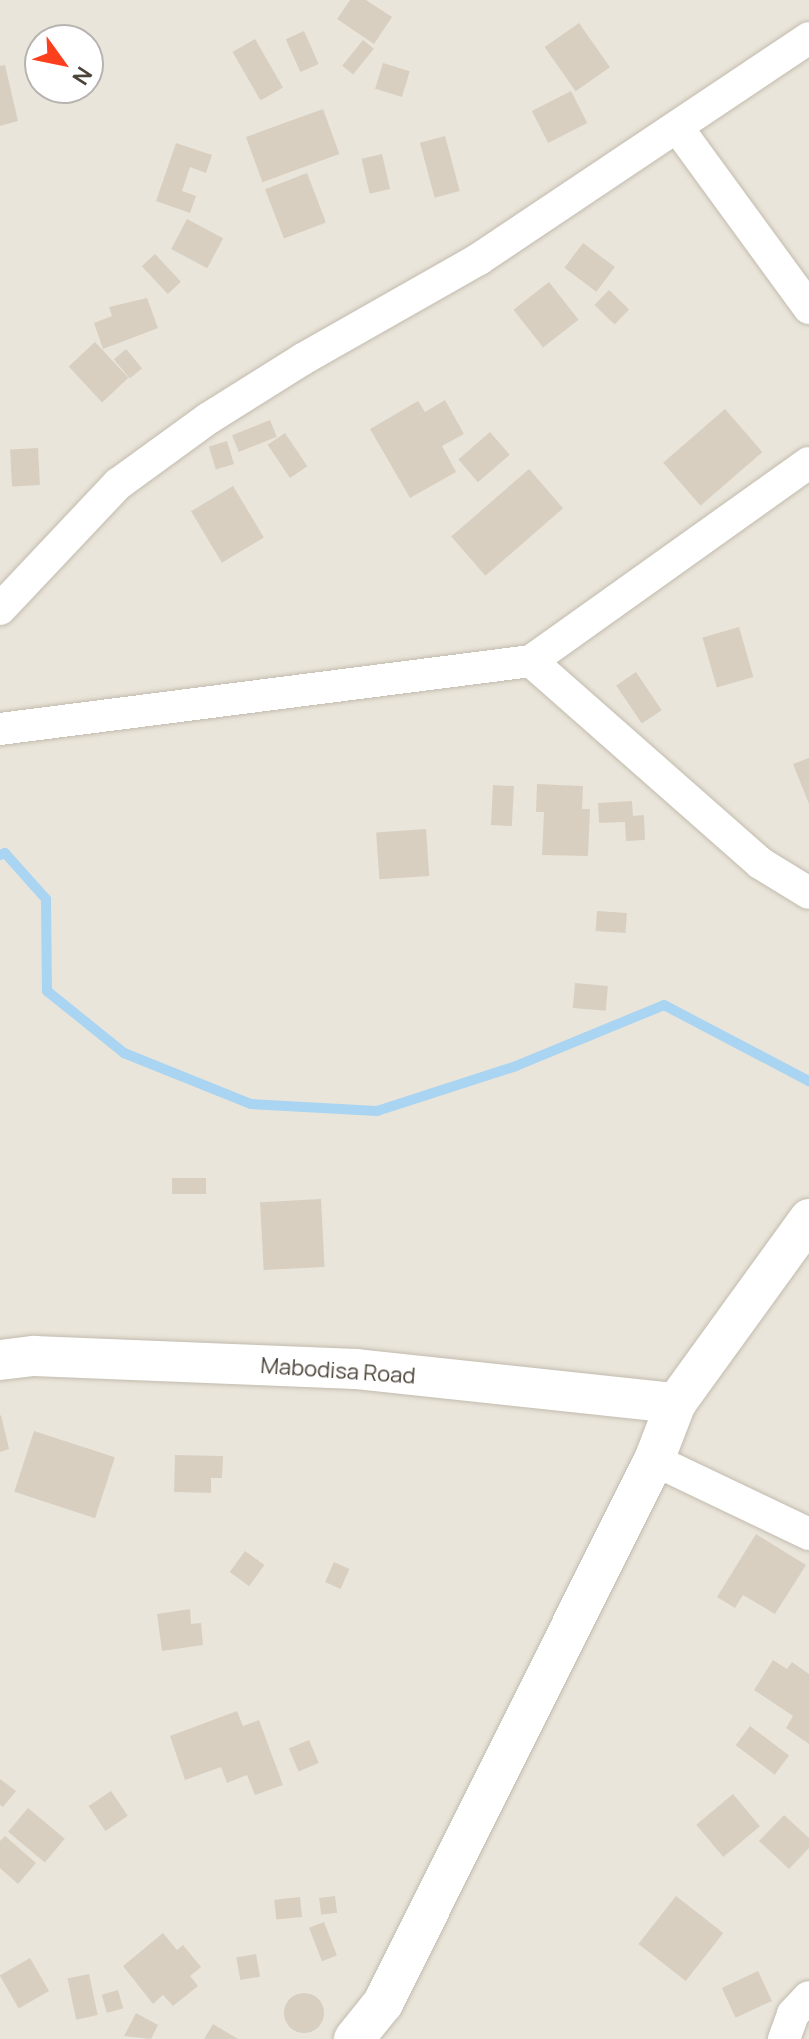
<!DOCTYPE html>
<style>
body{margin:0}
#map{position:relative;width:809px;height:2039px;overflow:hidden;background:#f6f3ec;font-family:Manrope,sans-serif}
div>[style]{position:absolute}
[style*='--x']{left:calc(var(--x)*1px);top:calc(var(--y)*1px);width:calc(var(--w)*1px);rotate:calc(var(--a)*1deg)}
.residential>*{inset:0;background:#eae5da}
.stream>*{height:10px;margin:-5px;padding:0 5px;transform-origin:5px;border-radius:5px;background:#a9d4f2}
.building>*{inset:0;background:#d8cfc1;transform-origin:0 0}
.round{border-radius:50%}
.roads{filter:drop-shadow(0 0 2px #c2bbae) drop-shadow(0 0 2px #c2bbae)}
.minor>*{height:32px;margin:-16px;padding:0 16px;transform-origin:16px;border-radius:16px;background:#fff}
.tertiary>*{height:40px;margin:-20px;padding:0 20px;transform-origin:20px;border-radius:20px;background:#fff}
span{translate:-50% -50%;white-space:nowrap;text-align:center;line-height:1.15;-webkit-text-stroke:7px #fff;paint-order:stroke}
.street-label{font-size:22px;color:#4b4439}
.north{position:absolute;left:24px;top:24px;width:80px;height:80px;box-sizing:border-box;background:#fff;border:2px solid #b7b4b0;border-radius:50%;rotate:123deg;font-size:22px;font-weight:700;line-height:32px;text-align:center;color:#4b4439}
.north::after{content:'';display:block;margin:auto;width:28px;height:36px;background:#fc3f1d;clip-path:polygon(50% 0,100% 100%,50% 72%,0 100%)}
</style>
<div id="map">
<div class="residential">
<i style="clip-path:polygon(evenodd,0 0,809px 0,809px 2039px,0 2039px,0 0,40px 40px,88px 40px,88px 88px,40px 88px,40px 40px)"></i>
</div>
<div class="stream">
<i style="--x:0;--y:855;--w:5;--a:-22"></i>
<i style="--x:5;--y:853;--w:62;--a:48.3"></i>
<i style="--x:46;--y:899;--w:92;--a:89.4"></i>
<i style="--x:47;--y:991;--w:99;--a:38.8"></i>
<i style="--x:124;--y:1053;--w:137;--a:21.9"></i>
<i style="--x:251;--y:1104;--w:126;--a:3.2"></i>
<i style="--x:377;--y:1111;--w:146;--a:-17.9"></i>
<i style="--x:516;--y:1066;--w:160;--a:-22.4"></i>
<i style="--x:664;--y:1005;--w:164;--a:27.7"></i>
</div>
<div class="building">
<i style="clip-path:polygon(350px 0,366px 0,392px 17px,374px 44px,337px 19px)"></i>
<i style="left:579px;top:23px;width:54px;height:42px;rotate:55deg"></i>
<i style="left:304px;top:31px;width:36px;height:20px;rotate:66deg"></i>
<i style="left:255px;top:39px;width:56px;height:26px;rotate:60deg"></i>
<i style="left:363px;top:40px;width:14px;height:33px;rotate:39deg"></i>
<i style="left:383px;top:63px;width:28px;height:27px;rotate:17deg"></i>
<i style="clip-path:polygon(5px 65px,18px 121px,0 126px,0 66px)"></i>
<i style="left:571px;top:91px;width:36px;height:44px;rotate:63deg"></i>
<i style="left:323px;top:109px;width:48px;height:82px;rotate:70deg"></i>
<i style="left:445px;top:136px;width:57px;height:26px;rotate:75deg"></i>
<i style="clip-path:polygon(176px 143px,212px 155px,206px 173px,190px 167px,182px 191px,196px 196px,190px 213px,156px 201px)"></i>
<i style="left:382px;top:154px;width:36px;height:21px;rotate:77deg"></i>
<i style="left:307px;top:173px;width:53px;height:45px;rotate:69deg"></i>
<i style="left:187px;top:219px;width:41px;height:34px;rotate:28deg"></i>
<i style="left:583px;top:243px;width:40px;height:31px;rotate:37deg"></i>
<i style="left:155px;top:254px;width:38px;height:18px;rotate:47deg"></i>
<i style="left:549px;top:282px;width:48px;height:45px;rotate:52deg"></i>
<i style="left:609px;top:290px;width:28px;height:21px;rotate:44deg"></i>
<i style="clip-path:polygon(147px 298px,158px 328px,103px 349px,94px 323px,112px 316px,109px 307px)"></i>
<i style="left:95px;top:342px;width:49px;height:36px;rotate:47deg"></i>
<i style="left:126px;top:349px;width:25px;height:16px;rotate:50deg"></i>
<i style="clip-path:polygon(445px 400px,464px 434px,442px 446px,456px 472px,410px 498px,370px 429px,418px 401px,425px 412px)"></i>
<i style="left:725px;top:409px;width:57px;height:82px;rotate:49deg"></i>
<i style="left:270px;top:420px;width:18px;height:41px;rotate:68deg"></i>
<i style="left:490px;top:432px;width:30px;height:42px;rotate:49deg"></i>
<i style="left:285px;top:433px;width:40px;height:21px;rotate:56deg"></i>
<i style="left:227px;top:441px;width:24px;height:19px;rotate:73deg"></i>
<i style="left:38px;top:448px;width:37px;height:28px;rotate:87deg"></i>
<i style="left:529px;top:469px;width:52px;height:103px;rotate:49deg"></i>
<i style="left:233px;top:486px;width:60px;height:49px;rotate:59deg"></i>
<i style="left:739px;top:627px;width:52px;height:38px;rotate:74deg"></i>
<i style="left:636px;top:672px;width:46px;height:24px;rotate:56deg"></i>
<i style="clip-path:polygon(809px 758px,809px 804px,793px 764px)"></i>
<i style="clip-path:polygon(537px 784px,583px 786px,582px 809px,590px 809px,588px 856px,542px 855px,544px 812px,536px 812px)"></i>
<i style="left:493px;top:785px;width:21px;height:40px;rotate:3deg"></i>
<i style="clip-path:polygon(632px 801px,633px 816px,644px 815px,645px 840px,626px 841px,625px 822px,599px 823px,598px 803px)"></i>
<i style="left:426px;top:829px;width:47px;height:50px;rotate:86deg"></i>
<i style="left:597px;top:911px;width:30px;height:20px;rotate:4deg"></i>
<i style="left:575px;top:983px;width:33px;height:25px;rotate:5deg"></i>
<i style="left:172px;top:1178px;width:34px;height:16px"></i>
<i style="left:321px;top:1199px;width:68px;height:61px;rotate:87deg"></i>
<i style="clip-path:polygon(1px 1415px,9px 1449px,0 1452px,0 1416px)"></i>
<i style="left:34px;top:1431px;width:85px;height:64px;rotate:18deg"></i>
<i style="clip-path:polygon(175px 1455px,223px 1456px,222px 1478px,211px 1478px,211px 1493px,174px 1492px)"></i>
<i style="clip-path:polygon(756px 1534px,806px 1565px,775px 1614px,743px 1595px,735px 1608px,717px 1597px)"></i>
<i style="left:245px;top:1551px;width:24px;height:26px;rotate:36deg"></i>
<i style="left:334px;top:1562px;width:17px;height:22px;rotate:24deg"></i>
<i style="clip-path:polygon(190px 1609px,191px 1624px,201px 1623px,203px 1645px,162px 1651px,157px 1614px)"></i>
<i style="clip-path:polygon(773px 1660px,787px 1669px,792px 1662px,809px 1674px,809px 1744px,786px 1728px,793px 1716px,754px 1690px)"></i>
<i style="clip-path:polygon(237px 1711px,243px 1726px,259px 1720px,283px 1785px,255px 1795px,247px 1775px,227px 1783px,221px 1767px,185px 1780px,170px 1736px)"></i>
<i style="left:750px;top:1726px;width:49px;height:24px;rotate:37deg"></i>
<i style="left:309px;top:1740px;width:25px;height:22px;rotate:67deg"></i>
<i style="clip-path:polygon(0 1779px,16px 1791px,3px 1807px,0 1805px)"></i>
<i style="left:111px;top:1791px;width:30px;height:27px;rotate:56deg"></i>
<i style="left:733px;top:1794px;width:42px;height:48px;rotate:50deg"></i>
<i style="left:28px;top:1808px;width:48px;height:31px;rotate:40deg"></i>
<i style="clip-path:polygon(784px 1815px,809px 1838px,809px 1848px,789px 1869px,759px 1841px)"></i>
<i style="clip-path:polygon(5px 1836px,36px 1863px,18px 1884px,0 1868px,0 1841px)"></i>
<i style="left:335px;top:1896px;width:17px;height:16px;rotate:83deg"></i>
<i style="left:676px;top:1896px;width:60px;height:61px;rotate:38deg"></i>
<i style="left:300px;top:1897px;width:20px;height:26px;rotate:84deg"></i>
<i style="left:324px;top:1922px;width:36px;height:16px;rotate:69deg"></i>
<i style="clip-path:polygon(163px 1933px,177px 1950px,183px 1945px,201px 1967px,190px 1976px,198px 1986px,173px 2006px,163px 1995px,153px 2004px,123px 1966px)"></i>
<i style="left:256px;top:1954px;width:23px;height:20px;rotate:80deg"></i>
<i style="left:30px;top:1958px;width:38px;height:35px;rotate:60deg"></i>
<i style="left:758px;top:1971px;width:33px;height:40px;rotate:65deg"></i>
<i style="left:89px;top:1974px;width:42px;height:22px;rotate:78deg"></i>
<i style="left:118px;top:1990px;width:19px;height:17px;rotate:74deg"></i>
<i class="round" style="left:284px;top:1993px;width:40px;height:40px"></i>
<i style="clip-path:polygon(136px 2013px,158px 2025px,151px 2039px,124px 2036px)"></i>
<i style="clip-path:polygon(213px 2024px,238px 2039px,204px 2039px)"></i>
</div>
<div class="roads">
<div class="minor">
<i style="--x:677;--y:127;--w:224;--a:53.9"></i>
<i style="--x:0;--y:609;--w:172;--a:-46.7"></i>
<i style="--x:118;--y:484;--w:112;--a:-36"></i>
<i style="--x:209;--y:418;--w:111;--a:-32.1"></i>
<i style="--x:303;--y:359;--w:202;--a:-29.6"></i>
<i style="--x:479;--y:259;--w:397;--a:-33.8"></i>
<i style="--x:531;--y:661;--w:341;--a:-35.5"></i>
<i style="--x:0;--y:729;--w:535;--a:-7.3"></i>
<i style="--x:531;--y:661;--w:305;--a:41.4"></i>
<i style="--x:760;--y:863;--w:57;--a:31.5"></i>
<i style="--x:654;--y:1460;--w:172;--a:25.5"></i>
<i style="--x:784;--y:2039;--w:27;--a:-70"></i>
<i style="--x:793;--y:2014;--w:23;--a:-47"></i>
</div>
<div class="tertiary">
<i style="--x:0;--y:1360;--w:34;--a:-7"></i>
<i style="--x:34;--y:1356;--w:322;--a:2.3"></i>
<i style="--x:356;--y:1369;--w:322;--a:6.1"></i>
<i style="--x:354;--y:2039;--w:46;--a:-51.1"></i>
<i style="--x:383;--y:2003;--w:607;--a:-63.48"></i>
<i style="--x:654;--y:1460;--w:61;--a:-68.9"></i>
<i style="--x:676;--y:1403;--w:227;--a:-54.1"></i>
</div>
</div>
<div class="street-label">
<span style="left:338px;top:1371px;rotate:4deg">Mabodisa Road</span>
</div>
<div class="north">N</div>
</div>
